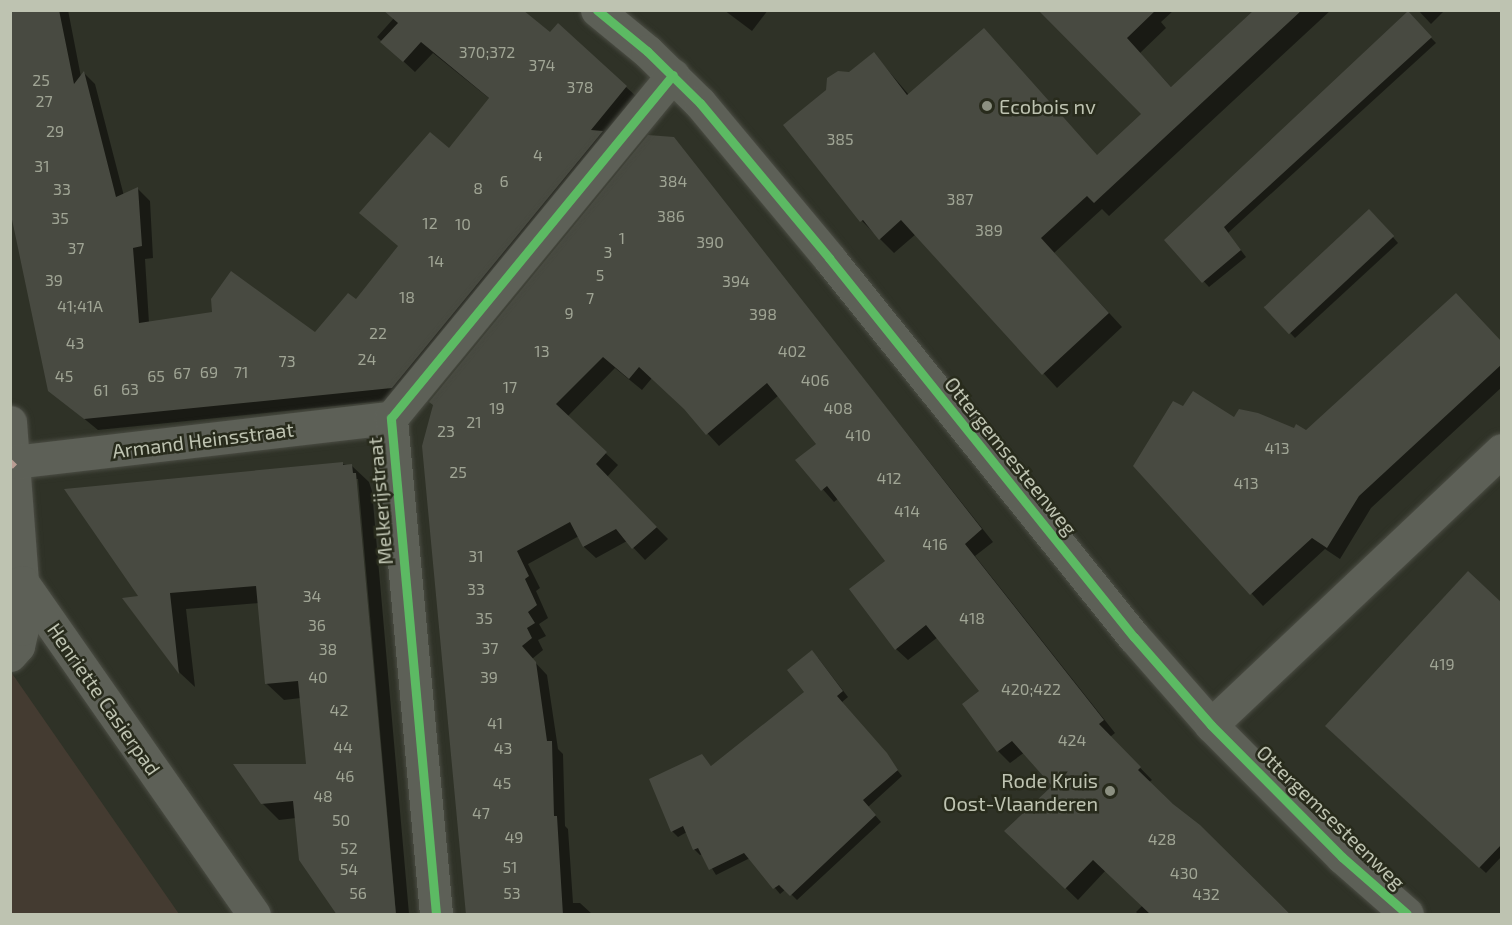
<!DOCTYPE html>
<style>
body{margin:0}
#map{position:relative;width:1512px;height:925px;overflow:hidden;background:#2f3227;font-family:"Exo 2",sans-serif}
div>[style]{position:absolute}
[style*='--x']{left:calc(var(--x)*1px);top:calc(var(--y)*1px);width:calc(var(--w)*1px);rotate:calc(var(--a)*1deg)}
.green>*{inset:0;background:#443b31}
.shadow>*{inset:0;background:#0007}
.building>*{inset:0;background:#484a41;transform-origin:0 0}
.roads{filter:drop-shadow(0 0 2px #4b4d44) drop-shadow(0 0 2px #4b4d44)}
.minor>*{height:33px;margin:-16.5px;padding:0 16.5px;transform-origin:16.5px;border-radius:16.5px;background:#5d6057}
.quiet>*{height:8px;margin-top:-4px;transform-origin:0;background:repeating-linear-gradient(90deg,#b99d93 0 15px,transparent 0 23px)}
.cycleway>*{height:9px;margin:-4.5px;padding:0 4.5px;transform-origin:4.5px;border-radius:4.5px;background:#5cba63}
.dots>*{width:16px;height:16px;translate:-50% -50%;box-sizing:border-box;border:3px solid #282b1c;border-radius:50%}
span{translate:-50% -50%;white-space:nowrap;text-align:center;line-height:1.15;-webkit-text-stroke:5px #282b1c;paint-order:stroke}
.number-label{font-size:16px;color:#a0a595}
.number-label span{-webkit-text-stroke-width:0}
.poi-label{font-size:20px;color:#bec3b1}
.left{translate:0 -50%;text-align:left}
.right{translate:-100% -50%;text-align:right}
.street-label{font-size:20px;color:#bec3b1}
.frame{position:absolute;inset:0;border:12px solid #bec3b1;pointer-events:none}
</style>
<div id="map">
<div class="green">
<i style="clip-path:polygon(11px 672px,179px 914px,11px 914px)"></i>
</div>
<div class="shadow">
<i style="clip-path:polygon(10px 10px,68px 10px,81px 77px,84px 73px,95px 84px,124px 196px,138px 189px,150px 201px,153px 258px,145px 259px,149px 323px,315px 334px,356px 302px,399px 247px,450px 151px,490px 99px,433px 53px,415px 72px,377px 37px,394px 18px,550px 34px,626px 87px,638px 98px,404px 399px,98px 430px,49px 390px)"></i>
<i style="clip-path:polygon(724px 10px,768px 10px,752px 31px)"></i>
<i style="clip-path:polygon(1040px 10px,1174px 10px,1161px 22px,1166px 28px,1140px 53px,1172px 88px,1257px 10px,1331px 10px,1109px 216px,1102px 209px,1054px 253px,1122px 327px,1057px 388px,916px 234px,894px 253px,862px 221px,785px 125px,874px 54px,909px 95px,1097px 156px,1144px 114px)"></i>
<i style="clip-path:polygon(1418px 10px,1445px 10px,1431px 24px)"></i>
<i style="clip-path:polygon(1408px 14px,1436px 43px,1228px 233px,1246px 257px,1209px 287px,1166px 240px)"></i>
<i style="clip-path:polygon(673px 139px,993px 542px,975px 556px,1115px 733px,1110px 737px,1152px 780px,1149px 782px,1290px 914px,1138px 914px,1136px 912px,1143px 905px,1106px 870px,1078px 900px,1006px 831px,1054px 786px,1025px 752px,1010px 763px,998px 751px,981px 692px,938px 637px,908px 660px,896px 649px,887px 561px,839px 498px,834px 502px,797px 460px,818px 444px,779px 395px,719px 446px,688px 412px,652px 378px,642px 390px,615px 368px,567px 417px,618px 465px,607px 477px,668px 539px,645px 560px,627px 541px,596px 558px,584px 547px,579px 536px,528px 564px,540px 588px,536px 591px,548px 618px,539px 624px,546px 636px,538px 640px,543px 650px,532px 659px,547px 675px,558px 749px,563px 754px,565px 826px,568px 829px,573px 903px,580px 903px,592px 914px,467px 914px,424px 446px)"></i>
<i style="clip-path:polygon(1375px 216px,1398px 243px,1295px 338px,1265px 306px)"></i>
<i style="clip-path:polygon(1502px 343px,1502px 387px,1371px 508px,1340px 559px,1325px 549px,1263px 606px,1135px 466px,1183px 408px,1306px 432px)"></i>
<i style="clip-path:polygon(342px 464px,352px 466px,369px 482px,372px 491px,409px 914px,396px 914px,358px 479px,355px 479px,393px 914px,296px 818px,279px 820px,262px 803px,307px 766px,301px 698px,284px 700px,267px 684px,259px 603px,186px 609px,195px 687px,180px 673px,125px 599px,141px 597px)"></i>
<i style="clip-path:polygon(1502px 605px,1502px 856px,1486px 873px,1332px 732px)"></i>
<i style="clip-path:polygon(818px 658px,848px 697px,842px 702px,902px 776px,868px 807px,881px 822px,797px 900px,786px 889px,780px 894px,750px 858px,716px 875px,703px 854px,700px 855px,694px 849px,687px 832px,678px 837px,672px 831px,702px 756px,712px 767px,807px 693px)"></i>
</div>
<div class="building">
<i style="clip-path:polygon(10px 10px,59px 10px,74px 84px,84px 71px,116px 197px,138px 187px,142px 246px,133px 248px,139px 323px,212px 312px,211px 299px,231px 271px,315px 332px,348px 293px,356px 299px,398px 246px,359px 213px,430px 132px,449px 148px,489px 98px,421px 42px,403px 62px,380px 42px,398px 23px,383px 10px,523px 10px,550px 32px,558px 23px,627px 86px,591px 130px,603px 131px,392px 388px,84px 419px,48px 391px,10px 210px)"></i>
<i style="clip-path:polygon(1038px 10px,1156px 10px,1127px 38px,1171px 87px,1254px 10px,1302px 10px,1094px 203px,1087px 196px,1041px 238px,1109px 313px,1042px 375px,901px 220px,879px 240px,863px 220px,860px 222px,783px 125px,826px 90px,827px 78px,838px 71px,849px 72px,874px 52px,907px 95px,984px 28px,1097px 155px,1141px 114px)"></i>
<i style="clip-path:polygon(1408px 11px,1432px 37px,1224px 227px,1241px 250px,1202px 283px,1164px 240px)"></i>
<i style="clip-path:polygon(648px 135px,674px 137px,982px 529px,965px 544px,1104px 720px,1099px 724px,1141px 767px,1138px 770px,1173px 804px,1200px 825px,1291px 915px,1151px 915px,1093px 860px,1065px 889px,1004px 831px,1052px 786px,1012px 741px,997px 752px,962px 704px,979px 691px,926px 625px,895px 650px,849px 589px,885px 561px,827px 486px,821px 491px,795px 460px,816px 444px,767px 383px,706px 435px,684px 409px,639px 367px,629px 379px,603px 357px,556px 404px,607px 452px,596px 464px,657px 527px,632px 549px,616px 529px,583px 547px,570px 522px,517px 551px,529px 576px,525px 579px,537px 605px,528px 612px,535px 623px,527px 628px,532px 638px,522px 646px,536px 662px,547px 741px,552px 741px,554px 816px,557px 816px,563px 915px,466px 915px,422px 446px,433px 405px,429px 402px)"></i>
<i style="left:1369px;top:209px;width:37px;height:144px;rotate:47deg"></i>
<i style="clip-path:polygon(1456px 293px,1502px 342px,1502px 364px,1359px 496px,1327px 548px,1312px 538px,1250px 595px,1133px 466px,1173px 401px,1183px 406px,1193px 391px,1234px 417px,1239px 409px,1258px 413px,1294px 428px,1296px 424px,1306px 430px)"></i>
<i style="clip-path:polygon(343px 462px,343px 465px,352px 464px,353px 473px,356px 473px,396px 915px,337px 915px,299px 860px,293px 801px,261px 804px,233px 764px,306px 764px,298px 681px,265px 684px,256px 586px,170px 593px,179px 674px,122px 598px,138px 596px,64px 489px)"></i>
<i style="clip-path:polygon(1468px 571px,1502px 603px,1502px 844px,1479px 868px,1325px 726px)"></i>
<i style="clip-path:polygon(812px 650px,843px 691px,837px 696px,887px 753px,898px 770px,863px 800px,876px 815px,790px 896px,779px 885px,773px 889px,744px 853px,709px 870px,698px 848px,693px 850px,683px 826px,671px 832px,649px 779px,702px 754px,711px 766px,804px 692px,787px 670px)"></i>
</div>
<div class="roads">
<div class="minor">
<i style="--x:597;--y:10;--w:65;--a:39.4"></i>
<i style="--x:647;--y:51;--w:74;--a:44.5"></i>
<i style="--x:700;--y:103;--w:202;--a:50.2"></i>
<i style="--x:829;--y:258;--w:486;--a:51.2"></i>
<i style="--x:1134;--y:637;--w:117;--a:48.8"></i>
<i style="--x:1211;--y:725;--w:186;--a:45.2"></i>
<i style="--x:1342;--y:857;--w:86;--a:41.2"></i>
<i style="--x:10;--y:422;--w:160;--a:85.7"></i>
<i style="--x:22;--y:582;--w:405;--a:55.1"></i>
<i style="--x:14;--y:462;--w:380;--a:-6.7"></i>
<i style="--x:10;--y:655;--w:12;--a:-48"></i>
<i style="--x:18;--y:646;--w:17;--a:-77"></i>
<i style="--x:22;--y:629;--w:47;--a:-90"></i>
<i style="--x:1211;--y:725;--w:400;--a:-43.4"></i>
<i style="--x:436;--y:914;--w:498;--a:-95.2"></i>
<i style="--x:391;--y:418;--w:444;--a:-50.6"></i>
</div>
</div>
<div class="quiet">
<i style="--x:10;--y:466;--w:6;--a:-45"></i>
</div>
<div class="cycleway">
<i style="--x:597;--y:10;--w:65;--a:39.4"></i>
<i style="--x:647;--y:51;--w:74;--a:44.5"></i>
<i style="--x:700;--y:103;--w:202;--a:50.2"></i>
<i style="--x:829;--y:258;--w:486;--a:51.2"></i>
<i style="--x:1134;--y:637;--w:117;--a:48.8"></i>
<i style="--x:1211;--y:725;--w:186;--a:45.2"></i>
<i style="--x:1342;--y:857;--w:86;--a:41.2"></i>
<i style="--x:436;--y:914;--w:498;--a:-95.2"></i>
<i style="--x:391;--y:418;--w:444;--a:-50.6"></i>
</div>
<div class="dots">
<i style="left:987px;top:106px;background:#8c9081"></i>
<i style="left:1110px;top:791px;background:#8c9081"></i>
</div>
<div class="number-label">
<span style="left:487px;top:52px">370;372</span>
<span style="left:542px;top:65px">374</span>
<span style="left:41px;top:80px">25</span>
<span style="left:580px;top:87px">378</span>
<span style="left:44px;top:101px">27</span>
<span style="left:55px;top:131px">29</span>
<span style="left:840px;top:139px">385</span>
<span style="left:538px;top:155px">4</span>
<span style="left:42px;top:166px">31</span>
<span style="left:504px;top:181px">6</span>
<span style="left:673px;top:181px">384</span>
<span style="left:478px;top:188px">8</span>
<span style="left:62px;top:189px">33</span>
<span style="left:960px;top:199px">387</span>
<span style="left:671px;top:216px">386</span>
<span style="left:60px;top:218px">35</span>
<span style="left:430px;top:223px">12</span>
<span style="left:463px;top:224px">10</span>
<span style="left:989px;top:230px">389</span>
<span style="left:622px;top:238px">1</span>
<span style="left:710px;top:242px">390</span>
<span style="left:76px;top:248px">37</span>
<span style="left:608px;top:252px">3</span>
<span style="left:436px;top:261px">14</span>
<span style="left:600px;top:275px">5</span>
<span style="left:54px;top:280px">39</span>
<span style="left:736px;top:281px">394</span>
<span style="left:407px;top:297px">18</span>
<span style="left:590px;top:298px">7</span>
<span style="left:80px;top:306px">41;41A</span>
<span style="left:569px;top:313px">9</span>
<span style="left:763px;top:314px">398</span>
<span style="left:378px;top:333px">22</span>
<span style="left:75px;top:343px">43</span>
<span style="left:542px;top:351px">13</span>
<span style="left:792px;top:351px">402</span>
<span style="left:367px;top:359px">24</span>
<span style="left:287px;top:361px">73</span>
<span style="left:209px;top:372px">69</span>
<span style="left:241px;top:372px">71</span>
<span style="left:182px;top:373px">67</span>
<span style="left:64px;top:376px">45</span>
<span style="left:156px;top:376px">65</span>
<span style="left:815px;top:380px">406</span>
<span style="left:510px;top:387px">17</span>
<span style="left:130px;top:389px">63</span>
<span style="left:101px;top:390px">61</span>
<span style="left:497px;top:408px">19</span>
<span style="left:838px;top:408px">408</span>
<span style="left:474px;top:422px">21</span>
<span style="left:446px;top:431px">23</span>
<span style="left:858px;top:435px">410</span>
<span style="left:1277px;top:448px">413</span>
<span style="left:458px;top:472px">25</span>
<span style="left:889px;top:478px">412</span>
<span style="left:1246px;top:483px">413</span>
<span style="left:907px;top:511px">414</span>
<span style="left:935px;top:544px">416</span>
<span style="left:476px;top:556px">31</span>
<span style="left:476px;top:589px">33</span>
<span style="left:312px;top:596px">34</span>
<span style="left:484px;top:618px">35</span>
<span style="left:972px;top:618px">418</span>
<span style="left:317px;top:625px">36</span>
<span style="left:490px;top:648px">37</span>
<span style="left:328px;top:649px">38</span>
<span style="left:1442px;top:664px">419</span>
<span style="left:318px;top:677px">40</span>
<span style="left:489px;top:677px">39</span>
<span style="left:1031px;top:689px">420;422</span>
<span style="left:339px;top:710px">42</span>
<span style="left:495px;top:723px">41</span>
<span style="left:1072px;top:740px">424</span>
<span style="left:343px;top:747px">44</span>
<span style="left:503px;top:748px">43</span>
<span style="left:345px;top:776px">46</span>
<span style="left:502px;top:783px">45</span>
<span style="left:323px;top:796px">48</span>
<span style="left:481px;top:813px">47</span>
<span style="left:341px;top:820px">50</span>
<span style="left:514px;top:837px">49</span>
<span style="left:1162px;top:839px">428</span>
<span style="left:349px;top:848px">52</span>
<span style="left:510px;top:867px">51</span>
<span style="left:349px;top:869px">54</span>
<span style="left:1184px;top:873px">430</span>
<span style="left:358px;top:893px">56</span>
<span style="left:512px;top:893px">53</span>
<span style="left:1206px;top:894px">432</span>
</div>
<div class="poi-label">
<span class="left" style="left:999px;top:106px">Ecobois nv</span>
<span class="right" style="left:1098px;top:792px">Rode Kruis<br>Oost-Vlaanderen</span>
</div>
<div class="street-label">
<span style="left:203px;top:440px;rotate:-7deg">Armand Heinsstraat</span>
<span style="left:1011px;top:456px;rotate:51deg">Ottergemsesteenweg</span>
<span style="left:380px;top:501px;rotate:-95deg">Melkerijstraat</span>
<span style="left:104px;top:699px;rotate:55deg">Henriette Casierpad</span>
<span style="left:1331px;top:817px;rotate:44deg">Ottergemsesteenweg</span>
</div>
<div class="frame"></div>
</div>
